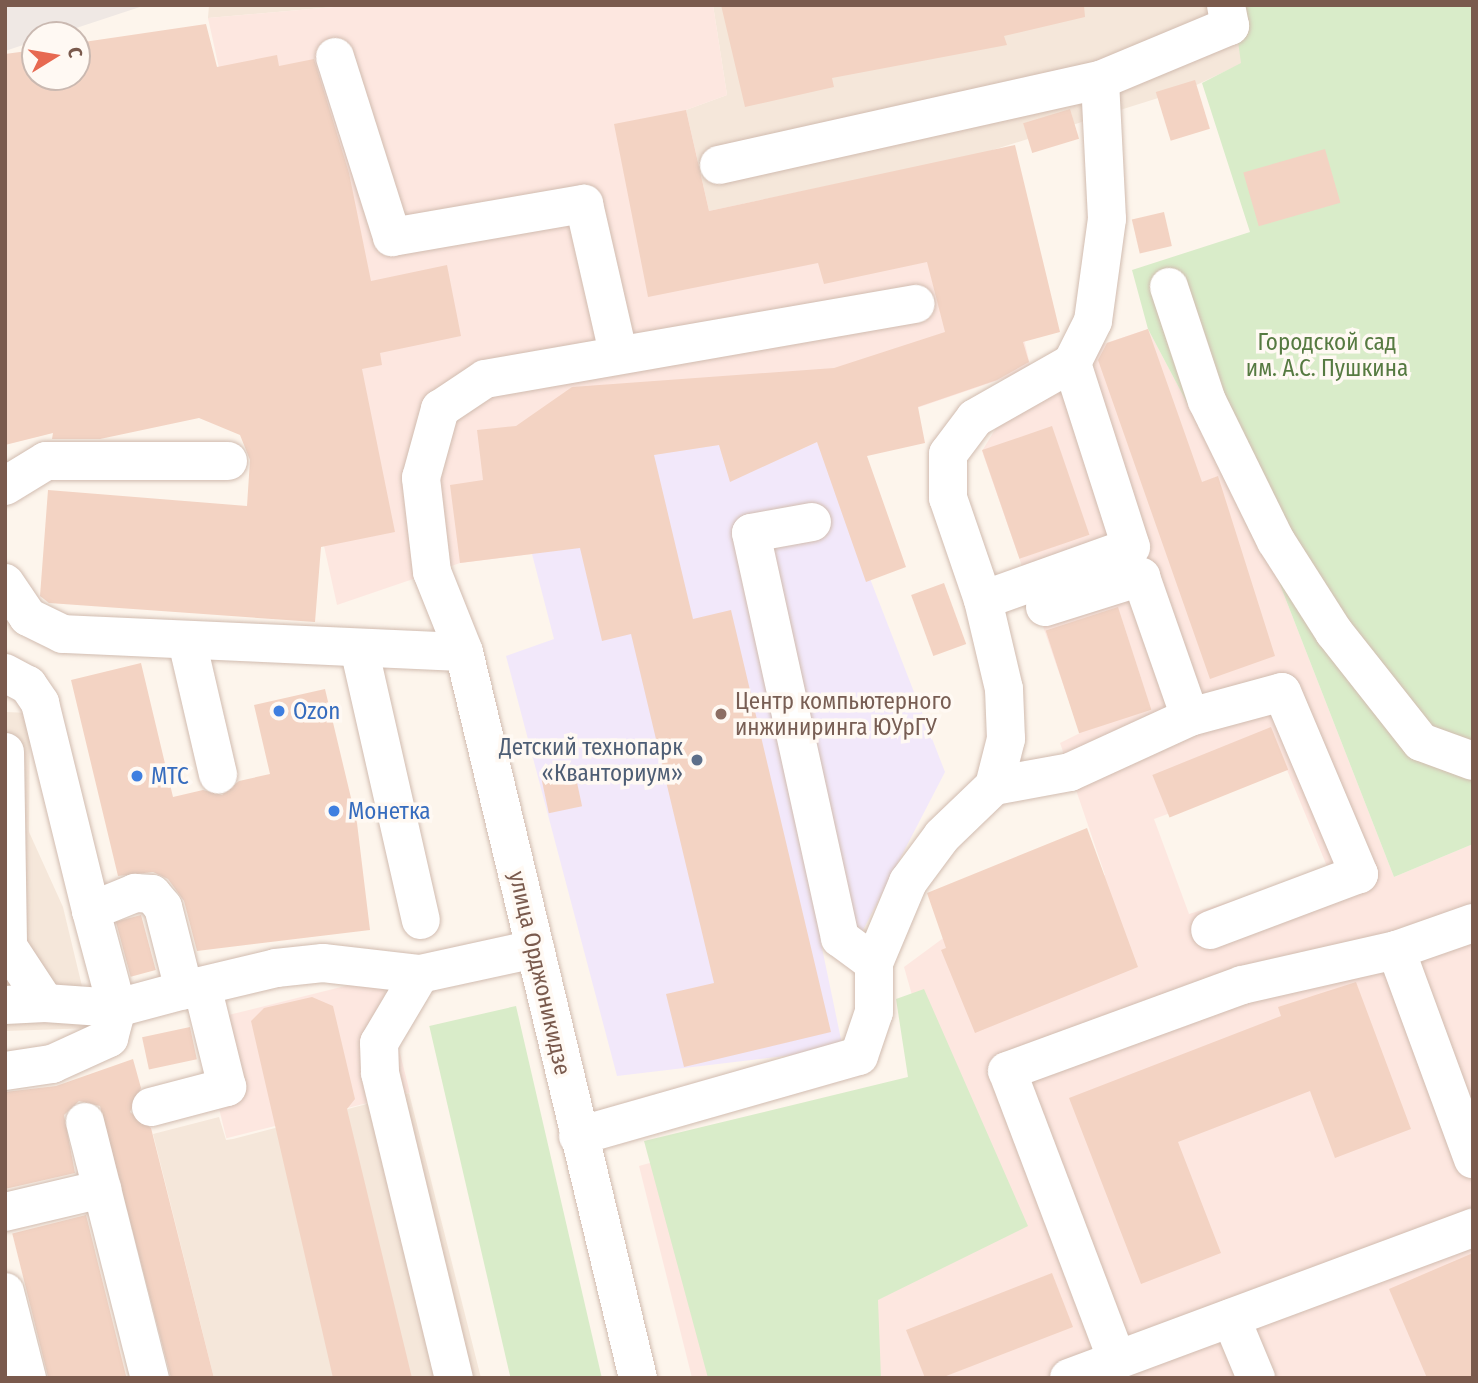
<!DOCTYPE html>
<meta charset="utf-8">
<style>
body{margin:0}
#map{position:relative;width:1478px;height:1383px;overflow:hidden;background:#fdf5ec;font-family:"Fira Sans Condensed",sans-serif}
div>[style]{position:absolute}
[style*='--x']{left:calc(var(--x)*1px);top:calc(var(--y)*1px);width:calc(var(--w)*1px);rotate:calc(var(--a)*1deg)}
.residential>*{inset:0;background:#f5e7da}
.commercial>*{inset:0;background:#fde7e0;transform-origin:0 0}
.industrial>*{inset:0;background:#efe8e4}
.education>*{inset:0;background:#f2e8fa}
.green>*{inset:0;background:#d9ecc9;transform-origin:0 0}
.building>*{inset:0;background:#f3d3c3;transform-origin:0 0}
.roads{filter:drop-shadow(0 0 2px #d1bcb0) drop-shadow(0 0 2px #d1bcb0)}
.minor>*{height:38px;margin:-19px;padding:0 19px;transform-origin:19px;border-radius:19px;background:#fff}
.dots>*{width:19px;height:19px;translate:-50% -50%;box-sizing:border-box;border:4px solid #fff9f3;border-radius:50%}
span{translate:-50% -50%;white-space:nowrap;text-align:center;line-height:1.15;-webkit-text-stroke:7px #fff9f3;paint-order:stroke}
.park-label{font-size:23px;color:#567a41}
.education-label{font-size:23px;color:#785e54}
.left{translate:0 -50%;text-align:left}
.shop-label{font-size:23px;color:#366cbe}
.service-label{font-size:23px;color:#4e5e75}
.right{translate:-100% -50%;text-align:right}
.street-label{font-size:23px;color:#7a5a4d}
.frame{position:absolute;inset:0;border:7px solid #7a5a4d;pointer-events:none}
.north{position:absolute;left:21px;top:21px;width:70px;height:70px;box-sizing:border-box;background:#fff9f3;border:2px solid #cab9b1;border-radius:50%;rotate:79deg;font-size:19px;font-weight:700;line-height:28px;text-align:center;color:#7a5a4d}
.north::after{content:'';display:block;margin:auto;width:24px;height:32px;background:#e76951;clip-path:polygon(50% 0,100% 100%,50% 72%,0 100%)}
</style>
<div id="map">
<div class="residential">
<i style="clip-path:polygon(209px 5px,356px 5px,208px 18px)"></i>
<i style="clip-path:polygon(713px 5px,1233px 5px,1245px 62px,1190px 88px,980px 154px,709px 211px,686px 110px,727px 95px)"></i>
<i style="clip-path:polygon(5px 712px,30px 713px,29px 832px,63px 907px,92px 1028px,5px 1031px)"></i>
<i style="clip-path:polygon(409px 1093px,481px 1378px,214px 1378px,153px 1134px,219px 1117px,226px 1140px,233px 1139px)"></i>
</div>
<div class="commercial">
<i style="clip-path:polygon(356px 5px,713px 5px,727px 95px,686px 110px,709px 211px,980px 154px,1031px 369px,817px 442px,730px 482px,532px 554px,460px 563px,337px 605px,208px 18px)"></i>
<i style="clip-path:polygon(evenodd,1148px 329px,1272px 564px,1394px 877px,1473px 844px,1473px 1378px,692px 1378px,639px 1166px,937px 1083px,904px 967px,942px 939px,1105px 875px,1060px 743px,1080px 733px,982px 451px,996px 428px,1077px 380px,1094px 347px,1148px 329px,1287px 770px,1329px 871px,1189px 914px,1154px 819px,1287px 770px)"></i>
<i style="left:381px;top:977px;width:119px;height:189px;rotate:76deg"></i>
</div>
<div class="industrial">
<i style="clip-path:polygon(5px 5px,146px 5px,55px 35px,35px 35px,35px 41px,5px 51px)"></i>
</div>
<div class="education">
<i style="clip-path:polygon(817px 442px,945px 772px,861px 934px,821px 943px,843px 1049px,617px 1076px,506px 656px,554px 639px,532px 554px,522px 474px,719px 445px,730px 481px)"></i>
</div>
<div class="green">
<i style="clip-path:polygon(1233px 5px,1473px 5px,1473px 844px,1394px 877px,1272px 564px,1148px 329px,1132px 270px,1250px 232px,1202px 83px,1241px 63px)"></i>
<i style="clip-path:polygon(924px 989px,1028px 1226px,878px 1300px,881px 1378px,708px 1378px,644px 1141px,908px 1077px,896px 999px)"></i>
<i style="left:516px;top:1006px;width:382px;height:89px;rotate:77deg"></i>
</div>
<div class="building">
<i style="clip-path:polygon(721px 5px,1084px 5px,1085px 17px,1004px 36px,1007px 45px,832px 78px,834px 87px,745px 107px)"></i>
<i style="clip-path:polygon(206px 24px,217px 67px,277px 55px,279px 66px,314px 59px,349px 173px,371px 281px,447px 265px,461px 336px,380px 353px,382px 365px,362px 369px,395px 532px,321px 547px,315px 622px,49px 603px,40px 596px,48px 490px,247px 506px,250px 460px,240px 435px,199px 418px,100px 439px,52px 439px,53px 433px,5px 445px,5px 54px,35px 50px,35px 77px,77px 77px,77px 43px)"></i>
<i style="left:1195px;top:80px;width:51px;height:41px;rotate:73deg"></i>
<i style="left:1070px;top:109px;width:31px;height:49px;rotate:73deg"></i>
<i style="clip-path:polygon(686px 110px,709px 211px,1015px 145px,1060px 332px,1023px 342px,1029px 362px,997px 380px,918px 407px,925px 443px,867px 456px,906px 567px,866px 582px,817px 442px,730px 482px,719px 445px,654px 455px,693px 619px,731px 610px,831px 1032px,684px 1067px,666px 994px,714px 983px,631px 634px,602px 641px,580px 548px,460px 563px,450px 485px,483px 480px,477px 430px,516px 426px,572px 387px,834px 368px,945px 332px,927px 262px,824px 284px,818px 263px,648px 297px,614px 124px)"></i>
<i style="left:1325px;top:149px;width:56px;height:85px;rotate:74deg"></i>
<i style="left:1164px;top:212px;width:35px;height:33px;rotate:77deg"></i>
<i style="clip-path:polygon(1148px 329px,1202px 482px,1218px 476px,1275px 656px,1210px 679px,1098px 360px,1107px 343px)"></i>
<i style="left:1052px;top:426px;width:115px;height:74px;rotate:71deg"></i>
<i style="left:944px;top:583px;width:65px;height:35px;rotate:70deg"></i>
<i style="left:1118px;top:607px;width:108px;height:76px;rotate:72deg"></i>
<i style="clip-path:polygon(141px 663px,173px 797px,203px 790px,222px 795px,239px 781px,270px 774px,254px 705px,325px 689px,357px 823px,370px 930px,197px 951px,184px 901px,168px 879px,153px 872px,118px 876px,71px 680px)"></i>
<i style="left:1271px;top:727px;width:46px;height:128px;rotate:68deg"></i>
<i style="left:575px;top:773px;width:34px;height:34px;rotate:78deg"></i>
<i style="clip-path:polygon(1087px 828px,1138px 967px,975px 1033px,941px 950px,946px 948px,927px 893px)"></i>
<i style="left:141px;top:915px;width:57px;height:26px;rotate:75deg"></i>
<i style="clip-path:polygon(1356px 982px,1411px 1129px,1335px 1158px,1310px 1091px,1178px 1142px,1221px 1253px,1141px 1284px,1069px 1098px,1281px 1016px,1278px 1007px)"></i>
<i style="clip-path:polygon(312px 997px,333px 1006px,355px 1099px,347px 1109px,412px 1378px,333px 1378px,251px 1021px,264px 1008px)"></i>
<i style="left:190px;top:1027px;width:33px;height:49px;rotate:78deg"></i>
<i style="clip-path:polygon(133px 1059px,141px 1088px,130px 1112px,151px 1128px,214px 1378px,171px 1378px,100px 1106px,79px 1101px,64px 1115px,75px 1173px,5px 1189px,5px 1092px,56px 1086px)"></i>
<i style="left:86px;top:1215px;width:168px;height:76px;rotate:76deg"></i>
<i style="clip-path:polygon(1473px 1253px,1473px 1378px,1427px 1378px,1389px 1289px)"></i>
<i style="clip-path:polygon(1052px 1273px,1073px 1327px,941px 1378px,925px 1378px,906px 1330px)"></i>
</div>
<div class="roads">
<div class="minor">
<i style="--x:335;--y:57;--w:189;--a:72.4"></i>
<i style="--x:392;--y:237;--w:195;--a:-9.8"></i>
<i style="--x:584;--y:204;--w:153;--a:77.1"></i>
<i style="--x:719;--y:165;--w:390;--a:-12.6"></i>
<i style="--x:1100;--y:80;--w:141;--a:-22.6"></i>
<i style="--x:1230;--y:26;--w:21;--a:-101"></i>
<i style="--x:1169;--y:287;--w:120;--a:71.6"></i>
<i style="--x:1207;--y:401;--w:156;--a:63.8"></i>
<i style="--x:1276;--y:541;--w:108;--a:57.5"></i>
<i style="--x:1334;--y:632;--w:140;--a:51.7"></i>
<i style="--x:1421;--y:742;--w:55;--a:20.1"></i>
<i style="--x:5;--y:486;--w:48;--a:-31.4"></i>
<i style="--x:46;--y:461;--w:182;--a:0"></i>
<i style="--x:812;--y:522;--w:62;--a:169.8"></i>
<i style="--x:751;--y:533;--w:415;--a:77.6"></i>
<i style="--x:840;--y:938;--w:42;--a:36.3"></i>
<i style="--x:5;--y:583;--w:41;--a:55.9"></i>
<i style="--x:28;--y:617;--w:39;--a:26"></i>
<i style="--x:63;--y:634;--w:401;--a:2.6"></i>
<i style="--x:983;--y:600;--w:157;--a:-19.7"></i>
<i style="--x:1131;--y:547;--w:193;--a:-107.8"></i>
<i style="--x:1045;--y:607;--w:101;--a:-17.4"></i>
<i style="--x:1141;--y:577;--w:148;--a:70.7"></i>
<i style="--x:187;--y:641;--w:137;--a:76.9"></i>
<i style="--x:359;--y:648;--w:279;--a:77.2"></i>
<i style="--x:5;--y:673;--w:26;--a:28"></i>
<i style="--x:28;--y:685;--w:22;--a:56"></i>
<i style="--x:40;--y:703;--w:214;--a:76.2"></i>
<i style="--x:5;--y:752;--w:192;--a:89.1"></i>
<i style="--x:994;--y:786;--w:77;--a:-10.4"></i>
<i style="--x:1070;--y:772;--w:132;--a:-24.6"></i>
<i style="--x:1190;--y:717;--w:95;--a:-15.2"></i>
<i style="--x:1282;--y:692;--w:198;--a:67.1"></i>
<i style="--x:1359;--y:874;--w:159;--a:159.4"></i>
<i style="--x:1473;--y:923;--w:82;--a:160.7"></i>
<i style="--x:1396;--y:950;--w:223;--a:69.8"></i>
<i style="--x:5;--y:942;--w:73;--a:56.7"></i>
<i style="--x:45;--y:1003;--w:72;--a:4"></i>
<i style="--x:117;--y:1008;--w:69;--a:-15"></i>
<i style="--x:420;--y:974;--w:80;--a:120.7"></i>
<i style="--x:379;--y:1043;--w:30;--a:88"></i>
<i style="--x:380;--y:1073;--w:314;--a:76.4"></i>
<i style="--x:5;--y:1005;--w:40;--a:-2.9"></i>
<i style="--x:5;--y:1071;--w:48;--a:-8.5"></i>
<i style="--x:52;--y:1064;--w:63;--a:-24.5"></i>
<i style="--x:109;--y:1038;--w:31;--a:-75"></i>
<i style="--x:117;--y:1008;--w:100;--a:-105"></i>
<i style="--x:91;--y:911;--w:48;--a:-22.2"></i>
<i style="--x:135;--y:893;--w:17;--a:3"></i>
<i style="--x:152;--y:894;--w:17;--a:50"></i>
<i style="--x:163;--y:907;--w:86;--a:75.8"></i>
<i style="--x:184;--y:990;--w:95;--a:-13.4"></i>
<i style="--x:276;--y:968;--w:47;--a:-6.1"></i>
<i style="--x:323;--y:963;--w:98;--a:6.5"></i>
<i style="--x:420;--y:974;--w:118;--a:-12.3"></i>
<i style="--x:151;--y:1107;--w:79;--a:-14.7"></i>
<i style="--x:227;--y:1087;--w:104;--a:-103.9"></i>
<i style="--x:85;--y:1122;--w:264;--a:75.8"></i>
<i style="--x:578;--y:1136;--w:292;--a:-15.9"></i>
<i style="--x:859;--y:1056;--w:46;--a:-71.2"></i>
<i style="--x:874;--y:1012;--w:49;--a:-90"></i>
<i style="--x:874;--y:963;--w:88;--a:-67.2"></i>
<i style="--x:908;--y:882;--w:57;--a:-53.5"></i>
<i style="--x:942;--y:836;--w:72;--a:-43.9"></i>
<i style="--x:994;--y:786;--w:49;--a:-75.7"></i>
<i style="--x:1006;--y:739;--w:50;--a:-92.3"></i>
<i style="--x:1004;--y:689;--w:91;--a:-103.3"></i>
<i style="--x:983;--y:600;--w:108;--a:-108.9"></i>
<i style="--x:948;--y:498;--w:44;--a:-90"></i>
<i style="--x:948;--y:454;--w:45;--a:-53.1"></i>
<i style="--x:975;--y:418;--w:112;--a:-29.6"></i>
<i style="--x:1072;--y:363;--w:47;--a:-63.4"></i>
<i style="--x:1093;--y:321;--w:103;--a:-82.2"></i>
<i style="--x:1107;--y:219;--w:139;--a:-92.9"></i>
<i style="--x:5;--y:1212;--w:100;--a:-13.3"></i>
<i style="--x:5;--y:1292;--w:89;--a:75.7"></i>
<i style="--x:1231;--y:1318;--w:65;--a:67.4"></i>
<i style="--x:1117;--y:1360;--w:309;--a:-110.8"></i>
<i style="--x:1007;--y:1071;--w:250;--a:-20.1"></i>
<i style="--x:1242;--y:985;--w:158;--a:-12.8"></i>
<i style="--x:638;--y:1378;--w:747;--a:-103.48"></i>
<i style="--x:464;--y:652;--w:86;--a:-111.8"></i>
<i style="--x:432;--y:572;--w:95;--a:-96.7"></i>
<i style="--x:421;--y:478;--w:72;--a:-74.6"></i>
<i style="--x:440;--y:409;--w:54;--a:-33.7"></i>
<i style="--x:485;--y:379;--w:437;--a:-9.9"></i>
<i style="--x:1069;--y:1378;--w:431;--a:-20.4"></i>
</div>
</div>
<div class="dots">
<i style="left:279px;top:711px;background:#3f7fe0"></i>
<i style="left:721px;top:714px;background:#8d6e63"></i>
<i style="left:697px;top:760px;background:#5c6f8a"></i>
<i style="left:137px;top:776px;background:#3f7fe0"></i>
<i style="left:334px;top:811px;background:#3f7fe0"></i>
</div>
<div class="park-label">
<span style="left:1327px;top:355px">Городской сад<br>им. А.С. Пушкина</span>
</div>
<div class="education-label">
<span class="left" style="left:735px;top:714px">Центр компьютерного<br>инжиниринга ЮУрГУ</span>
</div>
<div class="shop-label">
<span class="left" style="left:293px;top:711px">Ozon</span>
<span class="left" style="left:151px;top:776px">МТС</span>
<span class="left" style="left:348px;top:811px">Монетка</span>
</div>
<div class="service-label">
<span class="right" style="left:683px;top:760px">Детский технопарк<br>«Кванториум»</span>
</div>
<div class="street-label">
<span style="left:540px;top:973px;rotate:77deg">улица Орджоникидзе</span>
</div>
<div class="frame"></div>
<div class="north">С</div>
</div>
